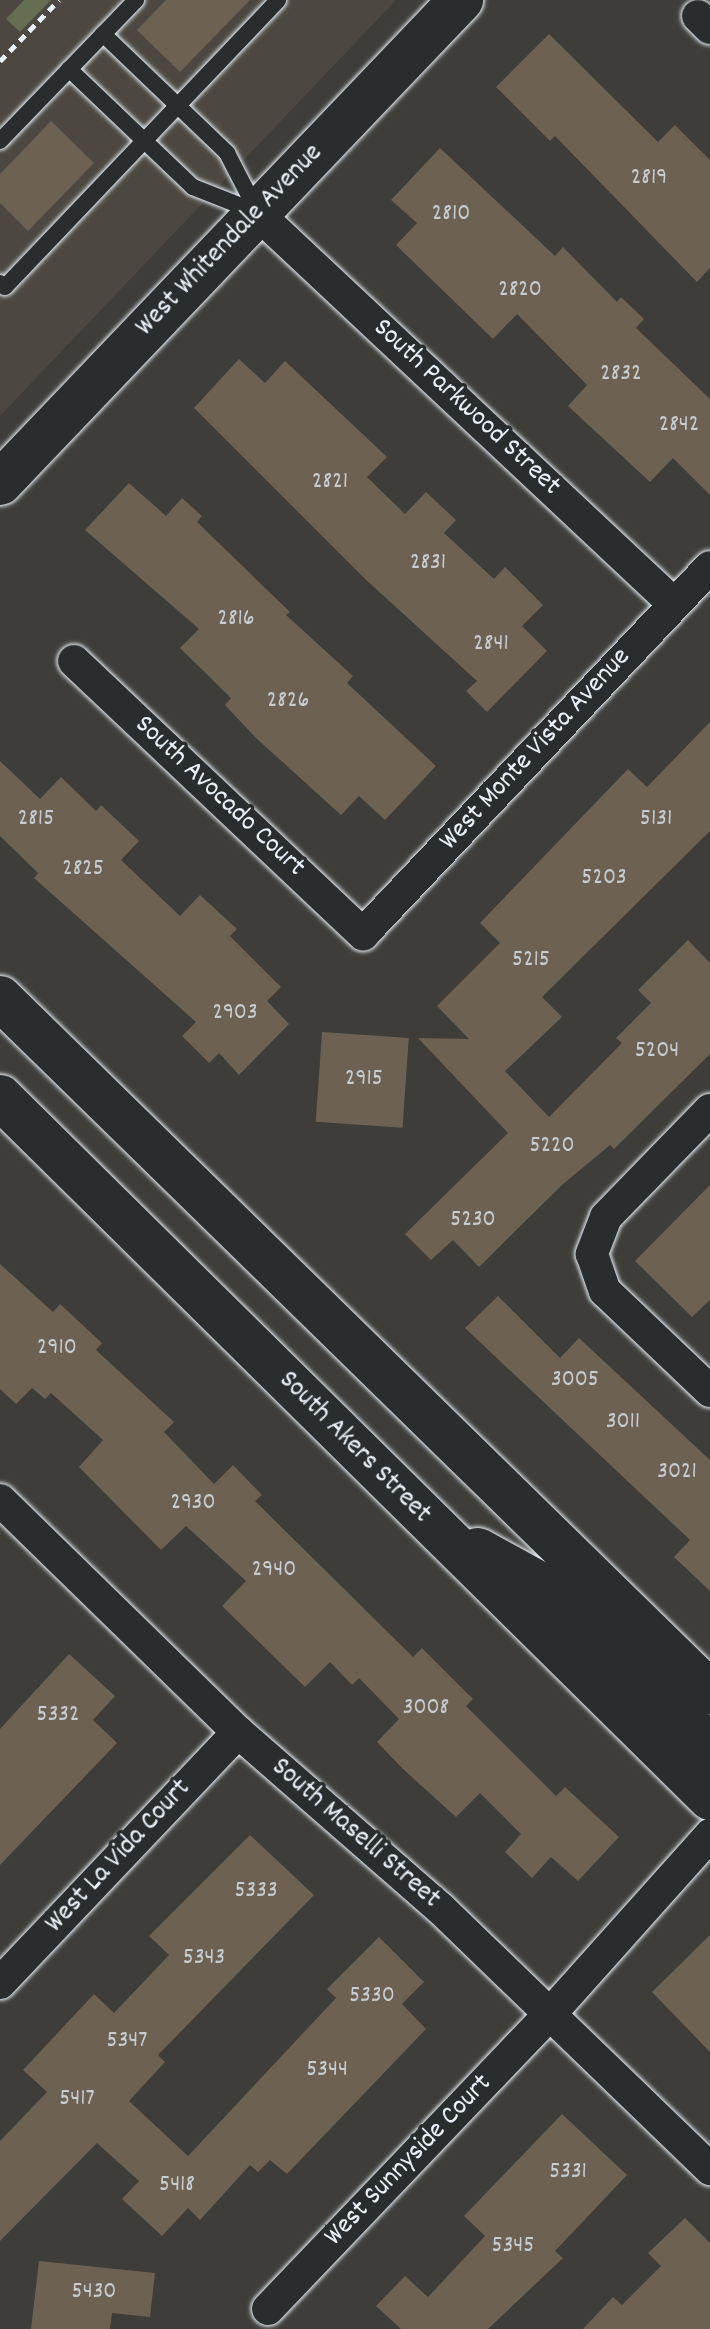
<!DOCTYPE html>
<style>
body{margin:0}
#map{position:relative;width:710px;height:2329px;overflow:hidden;background:#3e3d39;font-family:Dekko,sans-serif}
div>[style]{position:absolute}
[style*='--x']{left:calc(var(--x)*1px);top:calc(var(--y)*1px);width:calc(var(--w)*1px);rotate:calc(var(--a)*1deg)}
.built>*{inset:0;background:#4c4841}
.green>*{inset:0;background:#656d53}
.building>*{inset:0;background:#6c6153;transform-origin:0 0}
.path>*{height:5px;margin-top:-2.5px;transform-origin:0;background:repeating-linear-gradient(90deg,#e8f1f8 0 8px,transparent 0 14px)}
.roads{filter:drop-shadow(0 0 2px #e8f1f8) drop-shadow(0 0 2px #e8f1f8)}
.lane>*{height:16px;margin:-8px;padding:0 8px;transform-origin:8px;border-radius:8px;background:#2a2d2e}
.street>*{height:32px;margin:-16px;padding:0 16px;transform-origin:16px;border-radius:16px;background:#2a2d2e}
.secondary>*{height:44px;margin:-22px;padding:0 22px;transform-origin:22px;border-radius:22px;background:#2a2d2e}
span{translate:-50% -50%;white-space:nowrap;text-align:center;line-height:1.15;-webkit-text-stroke:7px #2a2d2e;paint-order:stroke}
.number-label{font-size:24px;color:#c9cdcf}
.number-label span{-webkit-text-stroke-width:0}
.street-label{font-size:28px;color:#e8f1f8}
</style>
<div id="map">
<div class="built">
<i style="clip-path:polygon(0 0,396px 0,0 416px)"></i>
</div>
<div class="green">
<i style="clip-path:polygon(24px 0,51px 0,20px 32px,6px 19px)"></i>
</div>
<div class="building">
<i style="clip-path:polygon(166px 0,250px 0,180px 72px,137px 30px)"></i>
<i style="clip-path:polygon(549px 34px,658px 142px,675px 125px,710px 160px,710px 268px,697px 282px,555px 136px,550px 141px,496px 87px)"></i>
<i style="clip-path:polygon(51px 121px,94px 163px,28px 231px,0 203px,0 174px)"></i>
<i style="clip-path:polygon(440px 148px,555px 256px,563px 247px,617px 302px,621px 297px,644px 319px,636px 328px,710px 399px,710px 495px,673px 458px,650px 482px,568px 406px,587px 385px,517px 314px,493px 339px,396px 245px,417px 223px,391px 200px)"></i>
<i style="clip-path:polygon(239px 359px,265px 383px,285px 361px,387px 457px,367px 477px,405px 514px,426px 492px,456px 520px,444px 533px,494px 579px,505px 567px,543px 605px,522px 626px,547px 651px,487px 712px,466px 691px,477px 681px,364px 578px,194px 408px)"></i>
<i style="clip-path:polygon(129px 483px,166px 516px,182px 498px,202px 516px,197px 522px,290px 612px,286px 615px,353px 676px,347px 683px,436px 766px,385px 820px,359px 796px,341px 815px,256px 738px,225px 705px,231px 698px,180px 648px,199px 629px,85px 530px)"></i>
<i style="clip-path:polygon(710px 722px,710px 831px,542px 997px,562px 1017px,505px 1071px,549px 1117px,622px 1043px,616px 1038px,651px 1003px,638px 990px,688px 940px,710px 963px,710px 1054px,614px 1149px,610px 1145px,562px 1185px,479px 1267px,453px 1240px,431px 1260px,405px 1234px,508px 1133px,418px 1038px,469px 1039px,437px 1006px,500px 943px,480px 923px,628px 769px,647px 787px)"></i>
<i style="clip-path:polygon(0 761px,40px 799px,61px 777px,96px 811px,101px 805px,139px 841px,121px 860px,180px 916px,200px 895px,237px 929px,230px 936px,281px 987px,267px 1001px,289px 1024px,239px 1075px,219px 1053px,209px 1063px,182px 1036px,196px 1022px,34px 878px,38px 873px,0 836px)"></i>
<i style="left:322px;top:1032px;width:87px;height:90px;rotate:4deg"></i>
<i style="clip-path:polygon(710px 1185px,710px 1300px,692px 1317px,635px 1261px)"></i>
<i style="clip-path:polygon(0 1264px,53px 1312px,60px 1304px,102px 1343px,96px 1350px,174px 1422px,164px 1432px,214px 1484px,233px 1465px,262px 1495px,255px 1501px,413px 1657px,422px 1648px,473px 1699px,466px 1706px,556px 1796px,565px 1787px,619px 1837px,578px 1881px,551px 1857px,532px 1878px,505px 1852px,521px 1834px,480px 1793px,456px 1817px,403px 1769px,377px 1742px,399px 1719px,359px 1678px,352px 1685px,330px 1662px,305px 1687px,222px 1606px,246px 1581px,186px 1526px,161px 1550px,79px 1467px,103px 1440px,51px 1393px,45px 1399px,32px 1388px,16px 1404px,0 1389px)"></i>
<i style="clip-path:polygon(498px 1296px,560px 1358px,579px 1338px,710px 1460px,710px 1591px,674px 1557px,690px 1540px,465px 1328px)"></i>
<i style="clip-path:polygon(69px 1654px,115px 1696px,93px 1720px,117px 1743px,0 1865px,0 1729px)"></i>
<i style="clip-path:polygon(250px 1835px,314px 1895px,158px 2055px,165px 2062px,129px 2101px,188px 2156px,336px 1998px,327px 1989px,379px 1937px,424px 1982px,402px 2004px,426px 2029px,287px 2174px,270px 2160px,258px 2172px,250px 2165px,200px 2220px,188px 2208px,162px 2236px,122px 2199px,139px 2181px,97px 2143px,0 2241px,0 2141px,47px 2092px,23px 2070px,94px 1994px,114px 2013px,169px 1955px,149px 1936px)"></i>
<i style="clip-path:polygon(710px 1935px,710px 2052px,652px 1992px)"></i>
<i style="clip-path:polygon(562px 2114px,627px 2175px,555px 2251px,563px 2258px,488px 2329px,401px 2329px,376px 2306px,405px 2276px,428px 2297px,485px 2236px,464px 2216px)"></i>
<i style="clip-path:polygon(685px 2218px,710px 2243px,710px 2329px,583px 2329px,613px 2297px,622px 2305px,661px 2266px,648px 2253px)"></i>
<i style="clip-path:polygon(39px 2261px,155px 2273px,150px 2317px,112px 2313px,110px 2329px,31px 2329px)"></i>
</div>
<div class="path">
<i style="--x:0;--y:61;--w:85;--a:-46"></i>
</div>
<div class="roads">
<div class="lane">
<i style="--x:103;--y:34;--w:172;--a:43.8"></i>
<i style="--x:227;--y:153;--w:65;--a:62.7"></i>
<i style="--x:69;--y:69;--w:171;--a:43.6"></i>
<i style="--x:193;--y:187;--w:68;--a:21.6"></i>
<i style="--x:0;--y:141;--w:196;--a:-46"></i>
<i style="--x:0;--y:283;--w:6;--a:39"></i>
<i style="--x:5;--y:287;--w:396;--a:-46.4"></i>
</div>
<div class="street">
<i style="--x:698;--y:16;--w:17;--a:45"></i>
<i style="--x:257;--y:213;--w:572;--a:43.16"></i>
<i style="--x:74;--y:661;--w:398;--a:43.4"></i>
<i style="--x:363;--y:934;--w:505;--a:-46.6"></i>
<i style="--x:710;--y:1110;--w:149;--a:134.2"></i>
<i style="--x:606;--y:1217;--w:40;--a:111"></i>
<i style="--x:592;--y:1254;--w:39;--a:71"></i>
<i style="--x:605;--y:1291;--w:145;--a:43.6"></i>
<i style="--x:0;--y:1500;--w:332;--a:44.3"></i>
<i style="--x:238;--y:1732;--w:268;--a:41.1"></i>
<i style="--x:440;--y:1908;--w:376;--a:44"></i>
<i style="--x:0;--y:1983;--w:346;--a:-46.5"></i>
<i style="--x:268;--y:2309;--w:410;--a:-46.3"></i>
<i style="--x:551;--y:2013;--w:239;--a:-48.2"></i>
</div>
<div class="secondary">
<i style="--x:0;--y:483;--w:668;--a:-46.34"></i>
<i style="--x:0;--y:998;--w:993;--a:44.35"></i>
<i style="--x:0;--y:1097;--w:998;--a:44.63"></i>
<i style="--x:478;--y:1550;--w:79;--a:28.8"></i>
<i style="--x:547;--y:1588;--w:227;--a:44.1"></i>
</div>
</div>
<div class="number-label">
<span style="left:649px;top:179px">2819</span>
<span style="left:451px;top:215px">2810</span>
<span style="left:520px;top:291px">2820</span>
<span style="left:621px;top:375px">2832</span>
<span style="left:679px;top:426px">2842</span>
<span style="left:330px;top:483px">2821</span>
<span style="left:428px;top:564px">2831</span>
<span style="left:236px;top:620px">2816</span>
<span style="left:491px;top:645px">2841</span>
<span style="left:288px;top:702px">2826</span>
<span style="left:36px;top:820px">2815</span>
<span style="left:656px;top:820px">5131</span>
<span style="left:83px;top:870px">2825</span>
<span style="left:604px;top:879px">5203</span>
<span style="left:531px;top:961px">5215</span>
<span style="left:235px;top:1014px">2903</span>
<span style="left:657px;top:1052px">5204</span>
<span style="left:364px;top:1080px">2915</span>
<span style="left:552px;top:1147px">5220</span>
<span style="left:473px;top:1221px">5230</span>
<span style="left:57px;top:1349px">2910</span>
<span style="left:575px;top:1381px">3005</span>
<span style="left:623px;top:1423px">3011</span>
<span style="left:677px;top:1473px">3021</span>
<span style="left:193px;top:1504px">2930</span>
<span style="left:274px;top:1571px">2940</span>
<span style="left:426px;top:1709px">3008</span>
<span style="left:58px;top:1716px">5332</span>
<span style="left:256px;top:1892px">5333</span>
<span style="left:204px;top:1959px">5343</span>
<span style="left:372px;top:1997px">5330</span>
<span style="left:127px;top:2042px">5347</span>
<span style="left:327px;top:2071px">5344</span>
<span style="left:77px;top:2100px">5417</span>
<span style="left:568px;top:2173px">5331</span>
<span style="left:177px;top:2186px">5418</span>
<span style="left:513px;top:2247px">5345</span>
<span style="left:94px;top:2293px">5430</span>
</div>
<div class="street-label">
<span style="left:230px;top:241px;rotate:-46deg">West Whitendale Avenue</span>
<span style="left:466px;top:408px;rotate:43deg">South Parkwood Street</span>
<span style="left:536px;top:750px;rotate:-47deg">West Monte Vista Avenue</span>
<span style="left:219px;top:797px;rotate:43deg">South Avocado Court</span>
<span style="left:354px;top:1448px;rotate:45deg">South Akers Street</span>
<span style="left:355px;top:1834px;rotate:41deg">South Maselli Street</span>
<span style="left:119px;top:1857px;rotate:-47deg">West La Vida Court</span>
<span style="left:409px;top:2161px;rotate:-46deg">West Sunnyside Court</span>
</div>
</div>
